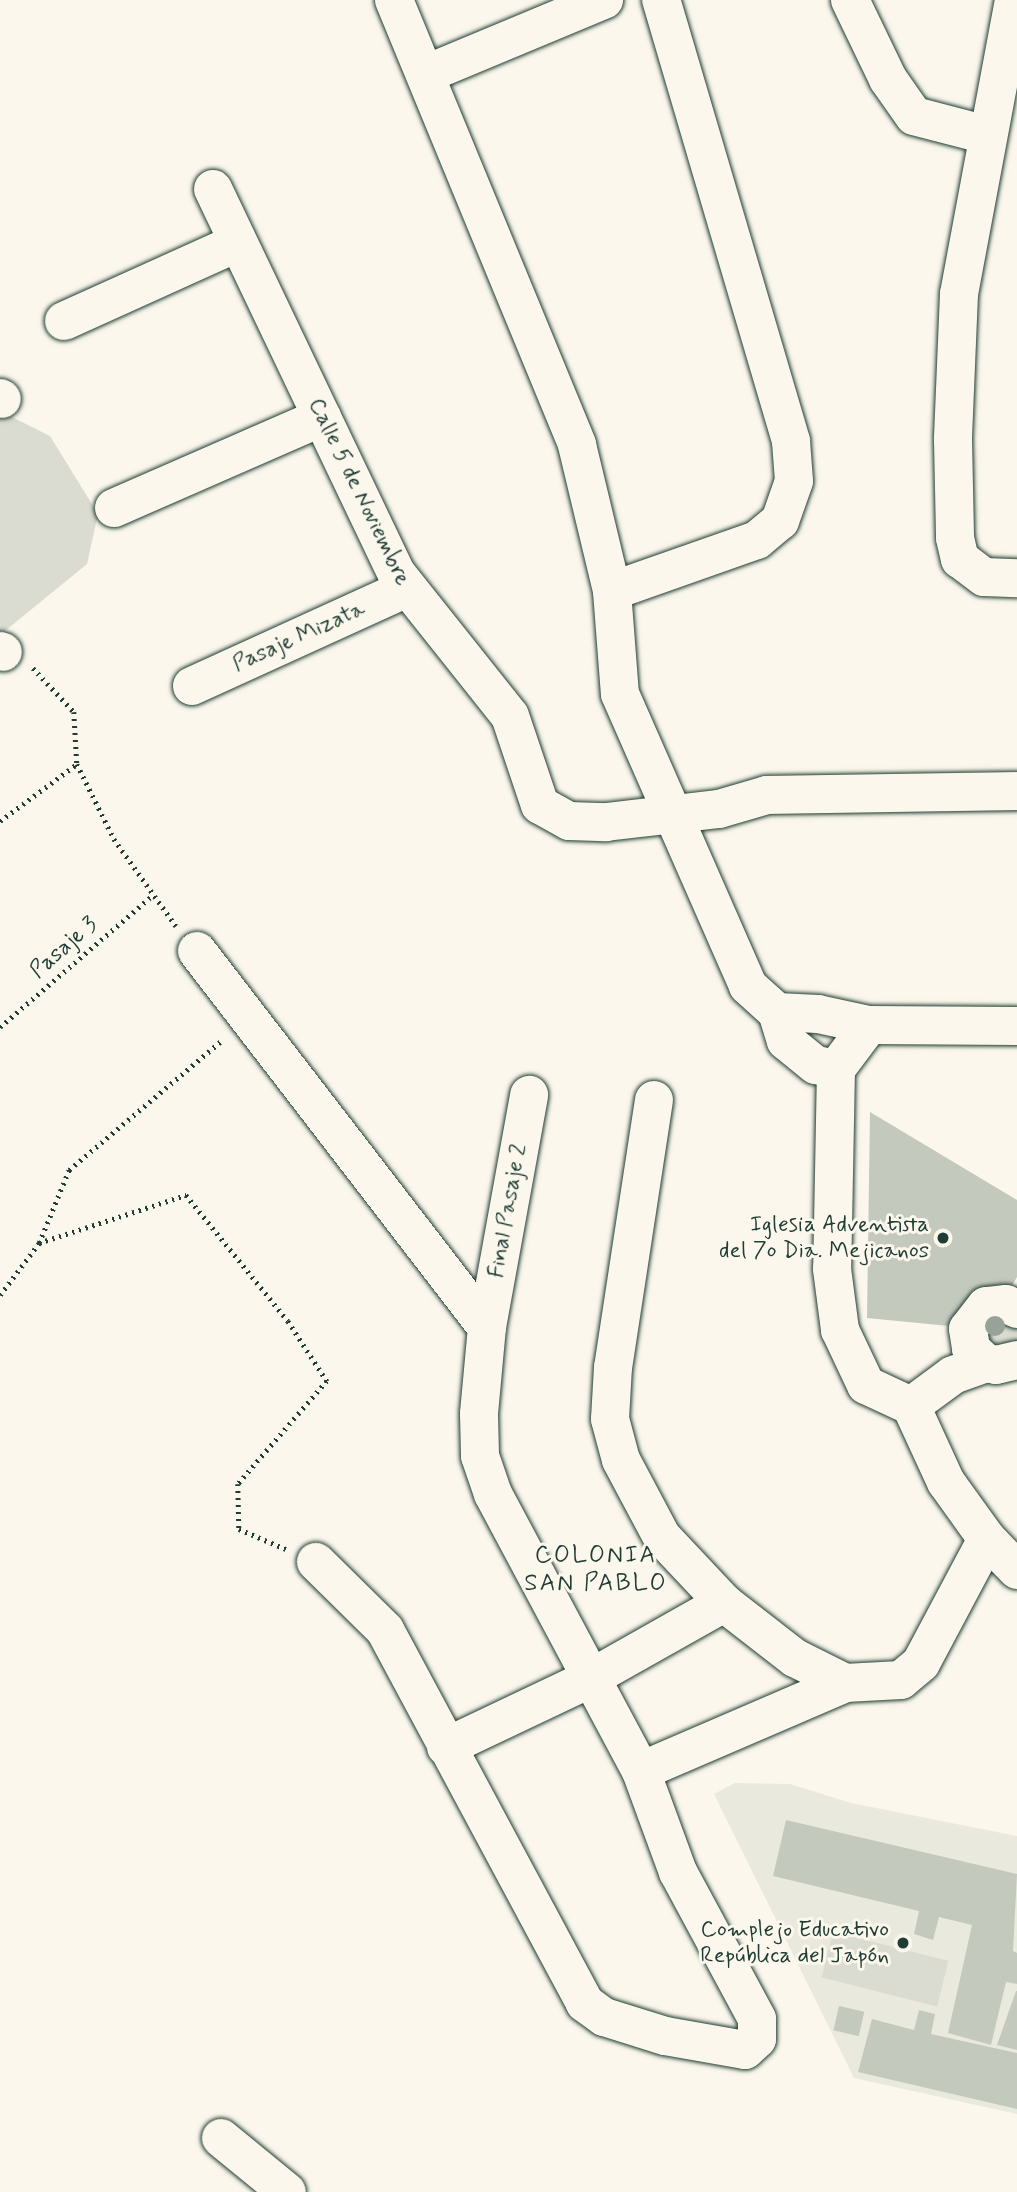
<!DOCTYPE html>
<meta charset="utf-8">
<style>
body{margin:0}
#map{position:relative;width:1017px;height:2192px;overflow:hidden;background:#fbf7ec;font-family:Mynerve,sans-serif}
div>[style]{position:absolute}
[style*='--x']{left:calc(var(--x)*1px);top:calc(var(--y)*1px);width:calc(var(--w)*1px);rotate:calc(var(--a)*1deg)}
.built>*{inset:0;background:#eae9de}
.green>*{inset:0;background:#dbdcd1;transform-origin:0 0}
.building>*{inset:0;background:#c4c9be;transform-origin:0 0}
.path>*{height:4.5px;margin-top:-2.25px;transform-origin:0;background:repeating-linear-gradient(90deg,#1f3d34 0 2px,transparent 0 7px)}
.roads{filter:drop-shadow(0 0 2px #1f3d34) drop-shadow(0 0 2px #1f3d34)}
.minor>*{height:38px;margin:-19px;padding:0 19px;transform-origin:19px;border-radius:19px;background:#fbf7ec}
.trees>*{width:20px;height:20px;margin:-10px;border-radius:50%;background:#97a298}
.dots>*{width:19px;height:19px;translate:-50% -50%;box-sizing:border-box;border:4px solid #fbf7ec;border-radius:50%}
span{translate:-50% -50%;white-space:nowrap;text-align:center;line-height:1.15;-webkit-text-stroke:6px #fbf7ec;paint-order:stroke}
.street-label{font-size:23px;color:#1f3d34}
.poi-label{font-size:23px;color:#1f3d34}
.right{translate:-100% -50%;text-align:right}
.neighbourhood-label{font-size:24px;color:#1f3d34;letter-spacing:2px}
</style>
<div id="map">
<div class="built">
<i style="clip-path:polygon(735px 1783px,790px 1784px,851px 1803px,1017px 1836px,1017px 2114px,854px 2078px,714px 1794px)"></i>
</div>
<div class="green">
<i style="clip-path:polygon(0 411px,50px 436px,98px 514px,87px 564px,0 635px)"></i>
<i style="clip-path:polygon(1017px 1318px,1017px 1345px,995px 1353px,979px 1323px)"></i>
<i style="left:833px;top:1932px;width:119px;height:47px;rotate:14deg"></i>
</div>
<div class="building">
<i style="clip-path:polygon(870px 1112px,1017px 1200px,1017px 1277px,1005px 1298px,949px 1326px,867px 1318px)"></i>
<i style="clip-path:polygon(786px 1820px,1017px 1874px,1013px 1951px,1017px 1953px,1017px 1984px,1006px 1982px,991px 2045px,948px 2033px,972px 1925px,939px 1917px,933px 1940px,914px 1934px,919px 1911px,773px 1876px)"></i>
<i style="clip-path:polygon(1016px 1991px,1017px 1991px,1017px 2050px,997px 2045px)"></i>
<i style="left:839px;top:2006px;width:26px;height:25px;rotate:13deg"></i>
<i style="clip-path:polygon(919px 2010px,935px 2014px,931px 2034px,1017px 2053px,1017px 2109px,858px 2072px,872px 2019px,914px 2030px)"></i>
</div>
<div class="path">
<i style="--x:33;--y:668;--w:60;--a:47"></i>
<i style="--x:74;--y:712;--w:52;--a:86.7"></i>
<i style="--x:77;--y:764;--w:84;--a:63.7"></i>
<i style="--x:114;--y:839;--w:107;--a:54.5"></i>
<i style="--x:0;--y:821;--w:96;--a:-36.5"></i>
<i style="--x:0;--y:1027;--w:201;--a:-40.8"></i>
<i style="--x:39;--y:1243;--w:79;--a:-67.7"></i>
<i style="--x:69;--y:1170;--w:199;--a:-40.3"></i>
<i style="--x:0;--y:1295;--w:65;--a:-53.1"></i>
<i style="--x:39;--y:1243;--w:155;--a:-18.1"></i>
<i style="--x:186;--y:1195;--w:162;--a:51"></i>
<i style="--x:288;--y:1321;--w:72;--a:57"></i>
<i style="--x:327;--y:1381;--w:136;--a:130.8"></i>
<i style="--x:238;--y:1484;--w:45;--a:88.7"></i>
<i style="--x:239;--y:1529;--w:51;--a:23.1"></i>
</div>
<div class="roads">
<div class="minor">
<i style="--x:394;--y:0;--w:481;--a:67.6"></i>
<i style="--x:577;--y:445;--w:150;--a:76.5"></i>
<i style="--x:612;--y:591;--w:103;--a:85.6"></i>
<i style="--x:620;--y:694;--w:319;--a:66.3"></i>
<i style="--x:748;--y:986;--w:39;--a:42"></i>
<i style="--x:777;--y:1012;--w:41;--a:2.8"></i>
<i style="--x:818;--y:1014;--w:52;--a:12.2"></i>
<i style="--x:869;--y:1025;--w:148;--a:0.4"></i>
<i style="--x:850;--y:0;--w:88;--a:64.3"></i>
<i style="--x:888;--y:79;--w:45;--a:54.9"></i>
<i style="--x:914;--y:116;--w:75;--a:14.6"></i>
<i style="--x:1014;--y:0;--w:299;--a:100.6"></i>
<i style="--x:959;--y:294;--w:146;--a:92.4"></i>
<i style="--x:953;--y:440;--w:98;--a:88.8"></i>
<i style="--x:955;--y:538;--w:22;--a:77"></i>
<i style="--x:960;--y:559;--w:30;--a:37"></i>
<i style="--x:984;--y:577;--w:33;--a:2"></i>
<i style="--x:426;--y:74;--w:193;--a:-22.6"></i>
<i style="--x:213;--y:189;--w:427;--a:64.5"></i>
<i style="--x:397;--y:574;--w:181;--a:51.5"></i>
<i style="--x:510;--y:716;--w:94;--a:71.4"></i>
<i style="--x:540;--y:805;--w:33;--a:29"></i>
<i style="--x:569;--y:821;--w:37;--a:2"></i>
<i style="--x:606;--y:822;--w:114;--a:-6.6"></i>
<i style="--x:719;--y:809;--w:50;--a:-16.3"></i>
<i style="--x:767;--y:795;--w:250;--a:-0.9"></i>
<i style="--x:64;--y:321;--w:190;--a:-24.3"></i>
<i style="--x:0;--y:398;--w:2;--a:27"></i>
<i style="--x:114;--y:508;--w:227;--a:-23.6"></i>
<i style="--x:612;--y:591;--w:154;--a:-19.4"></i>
<i style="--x:757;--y:540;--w:30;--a:-40"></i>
<i style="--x:780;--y:521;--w:42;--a:-70.7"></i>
<i style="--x:794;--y:481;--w:40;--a:-94.3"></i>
<i style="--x:791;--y:441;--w:460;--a:-106.4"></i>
<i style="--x:0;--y:651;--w:3;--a:18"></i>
<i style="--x:192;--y:686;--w:234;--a:-24.5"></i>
<i style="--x:197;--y:951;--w:475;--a:52.4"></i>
<i style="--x:487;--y:1327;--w:87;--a:95.3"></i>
<i style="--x:479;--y:1414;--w:42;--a:88.6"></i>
<i style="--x:480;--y:1456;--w:40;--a:71.1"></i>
<i style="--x:493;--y:1494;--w:314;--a:61.9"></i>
<i style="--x:641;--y:1771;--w:108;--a:69.9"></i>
<i style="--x:678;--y:1872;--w:167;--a:61.7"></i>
<i style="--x:757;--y:2019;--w:20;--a:90"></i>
<i style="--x:757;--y:2039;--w:16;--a:137"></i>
<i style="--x:745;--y:2050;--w:81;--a:-170.1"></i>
<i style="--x:665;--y:2036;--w:64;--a:-162.7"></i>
<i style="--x:604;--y:2017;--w:24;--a:-144"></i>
<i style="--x:585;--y:2003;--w:423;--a:-118.2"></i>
<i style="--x:385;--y:1630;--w:97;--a:-135.4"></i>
<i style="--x:777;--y:1012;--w:30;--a:73"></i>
<i style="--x:786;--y:1041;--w:38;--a:39"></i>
<i style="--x:816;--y:1065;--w:20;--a:11"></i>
<i style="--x:869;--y:1025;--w:55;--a:126.9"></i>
<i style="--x:836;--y:1069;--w:200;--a:91.1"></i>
<i style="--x:832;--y:1269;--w:62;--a:82.5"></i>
<i style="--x:840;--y:1330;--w:61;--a:64.7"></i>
<i style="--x:866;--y:1385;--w:50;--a:25"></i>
<i style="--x:911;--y:1406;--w:84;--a:65.3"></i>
<i style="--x:946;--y:1482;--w:70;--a:54.3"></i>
<i style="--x:987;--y:1539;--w:43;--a:45.9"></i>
<i style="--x:654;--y:1100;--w:270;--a:98.7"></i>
<i style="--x:613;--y:1367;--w:52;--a:93.3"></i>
<i style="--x:610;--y:1419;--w:42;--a:75"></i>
<i style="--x:621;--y:1460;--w:87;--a:62"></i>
<i style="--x:662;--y:1537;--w:91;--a:46.8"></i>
<i style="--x:724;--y:1603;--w:90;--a:37.8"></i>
<i style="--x:795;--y:1658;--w:56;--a:26.6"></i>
<i style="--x:845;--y:1683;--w:56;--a:-3.1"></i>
<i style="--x:901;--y:1680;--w:26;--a:-40"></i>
<i style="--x:921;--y:1663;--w:140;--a:-62"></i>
<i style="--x:1017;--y:1309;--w:12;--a:-156"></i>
<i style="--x:1006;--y:1304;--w:20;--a:174"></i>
<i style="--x:986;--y:1306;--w:29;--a:128"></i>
<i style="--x:968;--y:1329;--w:20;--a:81"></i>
<i style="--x:971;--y:1349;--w:21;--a:43"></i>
<i style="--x:986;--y:1363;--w:10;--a:11"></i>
<i style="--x:996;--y:1365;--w:22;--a:-13"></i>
<i style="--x:487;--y:1327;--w:236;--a:-79.7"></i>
<i style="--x:911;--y:1406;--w:52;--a:-36.4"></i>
<i style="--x:953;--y:1375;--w:35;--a:-20"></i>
<i style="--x:446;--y:1747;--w:158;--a:-25.4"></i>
<i style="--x:589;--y:1679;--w:155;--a:-29.4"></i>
<i style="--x:641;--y:1771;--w:222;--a:-23.3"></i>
<i style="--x:221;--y:2138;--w:85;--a:39.3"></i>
</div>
</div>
<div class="trees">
<i style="left:995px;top:1326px"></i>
</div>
<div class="dots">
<i style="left:943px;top:1238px;background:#1f3d34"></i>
<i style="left:903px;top:1943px;background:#1f3d34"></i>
</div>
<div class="street-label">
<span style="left:359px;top:492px;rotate:64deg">Calle 5 de Noviembre</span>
<span style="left:299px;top:637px;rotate:-24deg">Pasaje Mizata</span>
<span style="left:64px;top:948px;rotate:-41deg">Pasaje 3</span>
<span style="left:508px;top:1211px;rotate:-80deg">Final Pasaje 2</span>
</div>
<div class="poi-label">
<span class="right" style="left:929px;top:1238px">Iglesia Adventista<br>del 7o Dia. Mejicanos</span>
<span class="right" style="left:889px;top:1943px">Complejo Educativo<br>República del Japón</span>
</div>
<div class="neighbourhood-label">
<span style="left:596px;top:1570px">COLONIA<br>SAN PABLO</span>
</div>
</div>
